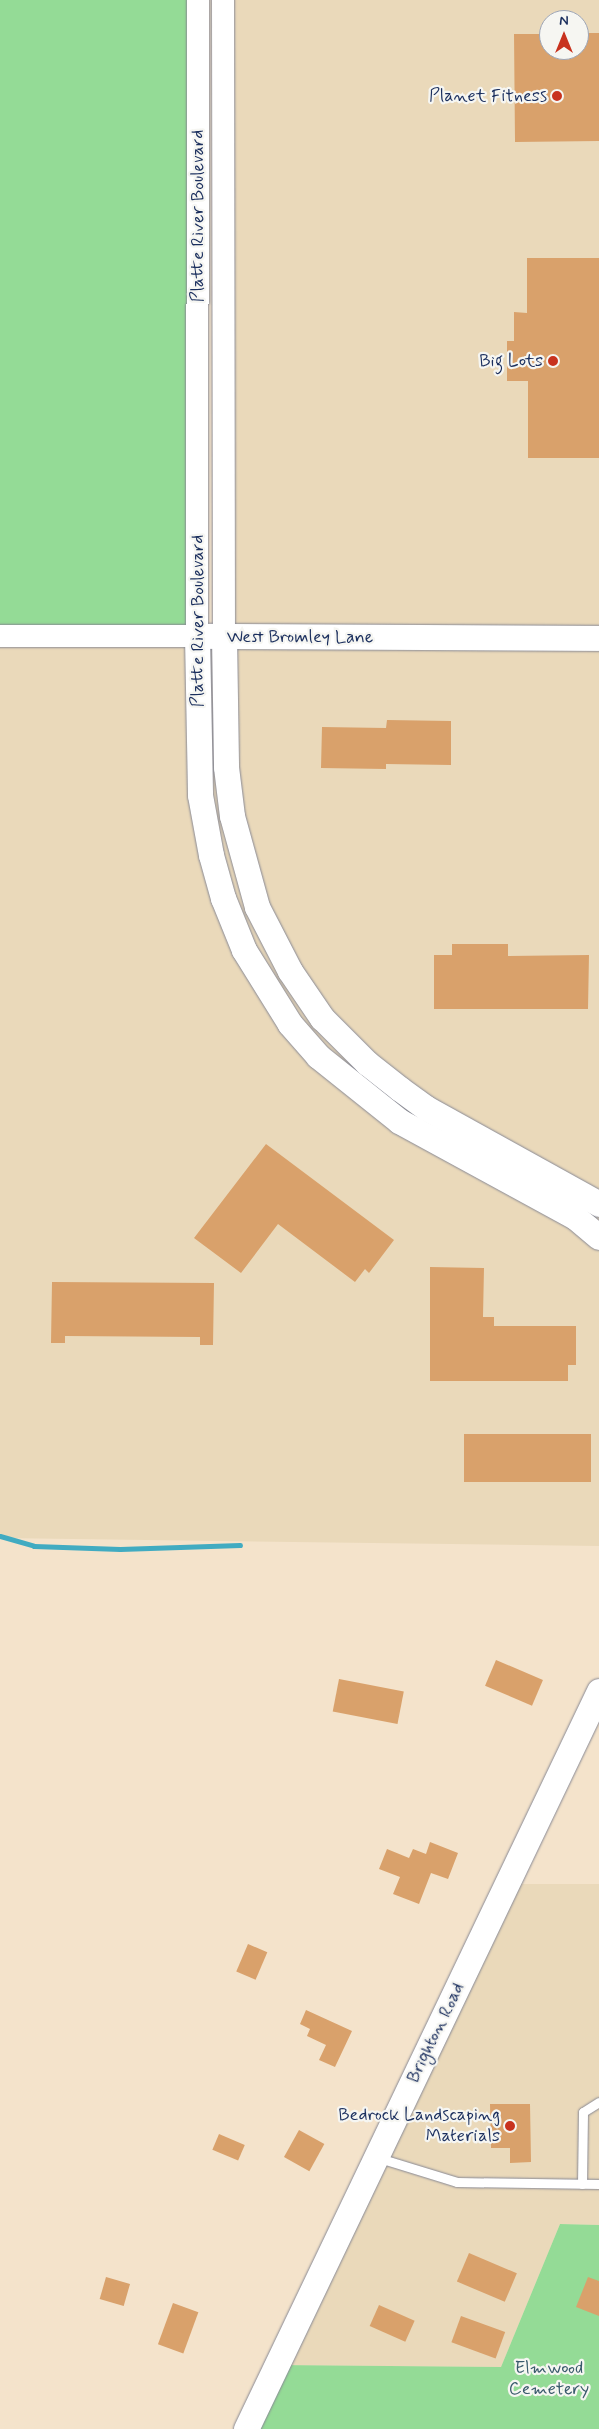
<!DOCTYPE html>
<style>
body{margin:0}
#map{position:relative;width:599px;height:2429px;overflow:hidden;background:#f4e3cb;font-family:Mynerve,sans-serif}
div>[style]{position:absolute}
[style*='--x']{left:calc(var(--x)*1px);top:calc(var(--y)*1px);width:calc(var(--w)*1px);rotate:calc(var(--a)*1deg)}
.built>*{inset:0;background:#ead9ba}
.green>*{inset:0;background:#94db96;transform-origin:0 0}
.stream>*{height:5px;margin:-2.5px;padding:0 2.5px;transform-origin:2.5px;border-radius:2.5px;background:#41abc1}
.building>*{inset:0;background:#d9a16b;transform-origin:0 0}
.roads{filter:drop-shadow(0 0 1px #888994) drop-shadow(0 0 1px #888994)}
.service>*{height:9px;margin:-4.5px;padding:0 4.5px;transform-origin:4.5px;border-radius:4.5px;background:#fff}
.tertiary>*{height:22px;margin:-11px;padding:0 11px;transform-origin:11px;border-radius:11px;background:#fff}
.secondary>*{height:25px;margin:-12.5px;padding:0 12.5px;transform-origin:12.5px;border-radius:12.5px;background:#fff}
.dots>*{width:14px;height:14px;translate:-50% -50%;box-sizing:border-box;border:2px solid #f6f6f2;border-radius:50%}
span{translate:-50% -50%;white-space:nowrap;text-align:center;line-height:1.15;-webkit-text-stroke:4.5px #f6f6f2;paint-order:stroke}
.poi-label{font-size:18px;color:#1b2f5e}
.right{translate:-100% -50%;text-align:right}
.street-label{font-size:18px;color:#1b2f5e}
.park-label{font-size:18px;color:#395a6c}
.north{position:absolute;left:539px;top:10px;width:50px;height:50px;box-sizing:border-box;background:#f6f6f2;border:1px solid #9ea6b7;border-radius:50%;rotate:0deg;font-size:14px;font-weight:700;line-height:20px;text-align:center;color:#1b2f5e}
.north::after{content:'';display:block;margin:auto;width:18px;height:22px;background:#c8321e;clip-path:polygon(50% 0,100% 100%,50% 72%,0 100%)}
</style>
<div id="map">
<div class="built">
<i style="clip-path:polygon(evenodd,223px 0,599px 0,599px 1546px,0 1538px,0 636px,224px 636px,223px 0,549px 20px,579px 20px,579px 50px,549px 50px,549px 20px)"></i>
<i style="clip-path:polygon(507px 1884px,599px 1884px,599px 2225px,560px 2224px,501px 2367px,277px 2365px)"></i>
</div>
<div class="green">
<i style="left:0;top:0;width:198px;height:636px"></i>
<i style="clip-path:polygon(560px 2224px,599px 2225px,599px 2429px,246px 2429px,277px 2365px,501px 2367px)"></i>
</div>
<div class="stream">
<i style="--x:0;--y:1536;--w:35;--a:16"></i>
<i style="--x:34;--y:1546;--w:86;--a:2"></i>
<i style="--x:120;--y:1549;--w:120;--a:-1.9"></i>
</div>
<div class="building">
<i style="clip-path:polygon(579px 33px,599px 33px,599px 141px,515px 142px,514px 34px,549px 34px,549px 50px,579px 50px)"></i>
<i style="clip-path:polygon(527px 258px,599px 258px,599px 458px,528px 458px,528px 381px,507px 381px,507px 341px,514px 341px,514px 312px,527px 313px)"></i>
<i style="clip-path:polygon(387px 720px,451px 721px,451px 765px,386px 764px,386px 769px,321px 768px,322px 727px,386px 728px)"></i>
<i style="clip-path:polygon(452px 944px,508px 944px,508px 956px,589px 955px,588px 1009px,434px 1009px,434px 955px,452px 955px)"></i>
<i style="clip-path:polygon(266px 1144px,394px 1240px,369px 1273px,365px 1269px,355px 1282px,278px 1224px,241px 1273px,194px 1238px)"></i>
<i style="clip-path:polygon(430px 1267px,484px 1268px,483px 1317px,494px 1317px,494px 1326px,576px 1326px,576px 1365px,568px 1365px,568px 1381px,430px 1381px)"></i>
<i style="clip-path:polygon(52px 1282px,214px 1283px,213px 1345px,200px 1345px,200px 1337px,65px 1336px,65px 1343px,51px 1343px)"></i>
<i style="left:464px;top:1434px;width:127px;height:48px"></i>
<i style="left:496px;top:1660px;width:51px;height:28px;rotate:23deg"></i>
<i style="left:339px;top:1679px;width:66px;height:33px;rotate:11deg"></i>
<i style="clip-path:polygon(430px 1842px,458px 1853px,448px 1879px,431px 1873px,419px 1904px,393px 1894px,400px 1877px,379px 1869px,387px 1849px,409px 1858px,413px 1849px,426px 1854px)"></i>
<i style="left:248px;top:1944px;width:21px;height:30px;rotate:23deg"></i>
<i style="clip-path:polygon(306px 2010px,352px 2031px,335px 2067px,319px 2060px,326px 2045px,307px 2036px,310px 2029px,300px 2024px)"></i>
<i style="clip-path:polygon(490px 2104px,530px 2104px,531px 2162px,510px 2163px,510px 2148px,491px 2148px)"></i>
<i style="left:299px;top:2130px;width:29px;height:31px;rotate:29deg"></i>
<i style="left:219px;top:2134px;width:28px;height:17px;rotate:23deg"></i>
<i style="left:469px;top:2253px;width:52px;height:31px;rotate:23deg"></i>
<i style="left:106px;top:2277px;width:25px;height:23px;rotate:16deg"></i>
<i style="clip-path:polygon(588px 2277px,599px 2281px,599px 2316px,576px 2307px)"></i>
<i style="left:173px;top:2303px;width:27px;height:44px;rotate:20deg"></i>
<i style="left:379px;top:2305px;width:39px;height:23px;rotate:24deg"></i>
<i style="left:461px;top:2316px;width:47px;height:28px;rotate:20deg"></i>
</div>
<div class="roads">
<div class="service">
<i style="--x:379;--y:2158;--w:82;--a:17.1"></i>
<i style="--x:457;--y:2182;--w:142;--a:0.8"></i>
<i style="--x:582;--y:2184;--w:72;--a:-89.2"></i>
<i style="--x:583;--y:2112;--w:19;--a:-32"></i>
</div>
<div class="tertiary">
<i style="--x:223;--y:0;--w:636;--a:89.91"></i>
<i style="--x:0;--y:636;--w:197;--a:0"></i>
<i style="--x:197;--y:636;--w:636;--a:-89.91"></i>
</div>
<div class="secondary">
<i style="--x:224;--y:636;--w:131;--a:89.1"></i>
<i style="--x:226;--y:767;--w:49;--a:83"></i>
<i style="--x:232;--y:816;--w:94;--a:74.6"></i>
<i style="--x:257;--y:907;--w:72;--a:62.7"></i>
<i style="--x:290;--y:971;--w:57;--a:55.8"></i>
<i style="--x:322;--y:1018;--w:64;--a:45"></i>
<i style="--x:367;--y:1063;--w:42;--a:38.2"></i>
<i style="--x:400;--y:1089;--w:32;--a:36"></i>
<i style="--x:426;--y:1108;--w:198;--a:29"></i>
<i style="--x:599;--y:638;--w:402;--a:-179.7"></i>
<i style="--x:197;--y:636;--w:159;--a:88.9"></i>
<i style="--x:200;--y:795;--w:61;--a:79.6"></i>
<i style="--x:211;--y:855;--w:45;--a:74.4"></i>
<i style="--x:223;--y:898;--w:56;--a:68"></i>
<i style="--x:244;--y:950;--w:87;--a:58.1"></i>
<i style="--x:290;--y:1024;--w:43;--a:48.8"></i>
<i style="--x:318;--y:1056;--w:104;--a:38.7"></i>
<i style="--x:399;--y:1121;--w:200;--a:28.6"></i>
<i style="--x:575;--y:1217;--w:31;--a:40"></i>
<i style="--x:246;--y:2429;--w:818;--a:-64.44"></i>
</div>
</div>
<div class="dots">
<i style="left:557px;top:96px;background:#c8321e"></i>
<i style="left:553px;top:361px;background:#c8321e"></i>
<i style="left:510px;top:2126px;background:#c8321e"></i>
</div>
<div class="poi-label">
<span class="right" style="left:547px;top:96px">Planet Fitness</span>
<span class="right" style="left:543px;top:361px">Big Lots</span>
<span class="right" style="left:500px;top:2126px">Bedrock Landscaping<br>Materials</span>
</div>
<div class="street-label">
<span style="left:198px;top:216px;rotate:-90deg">Platte River Boulevard</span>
<span style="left:198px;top:621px;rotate:-90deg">Platte River Boulevard</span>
<span style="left:300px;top:637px">West Bromley Lane</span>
<span style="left:436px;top:2033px;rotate:-64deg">Brighton Road</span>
</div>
<div class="park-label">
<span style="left:549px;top:2379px">Elmwood<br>Cemetery</span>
</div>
<div class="north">N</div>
</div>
